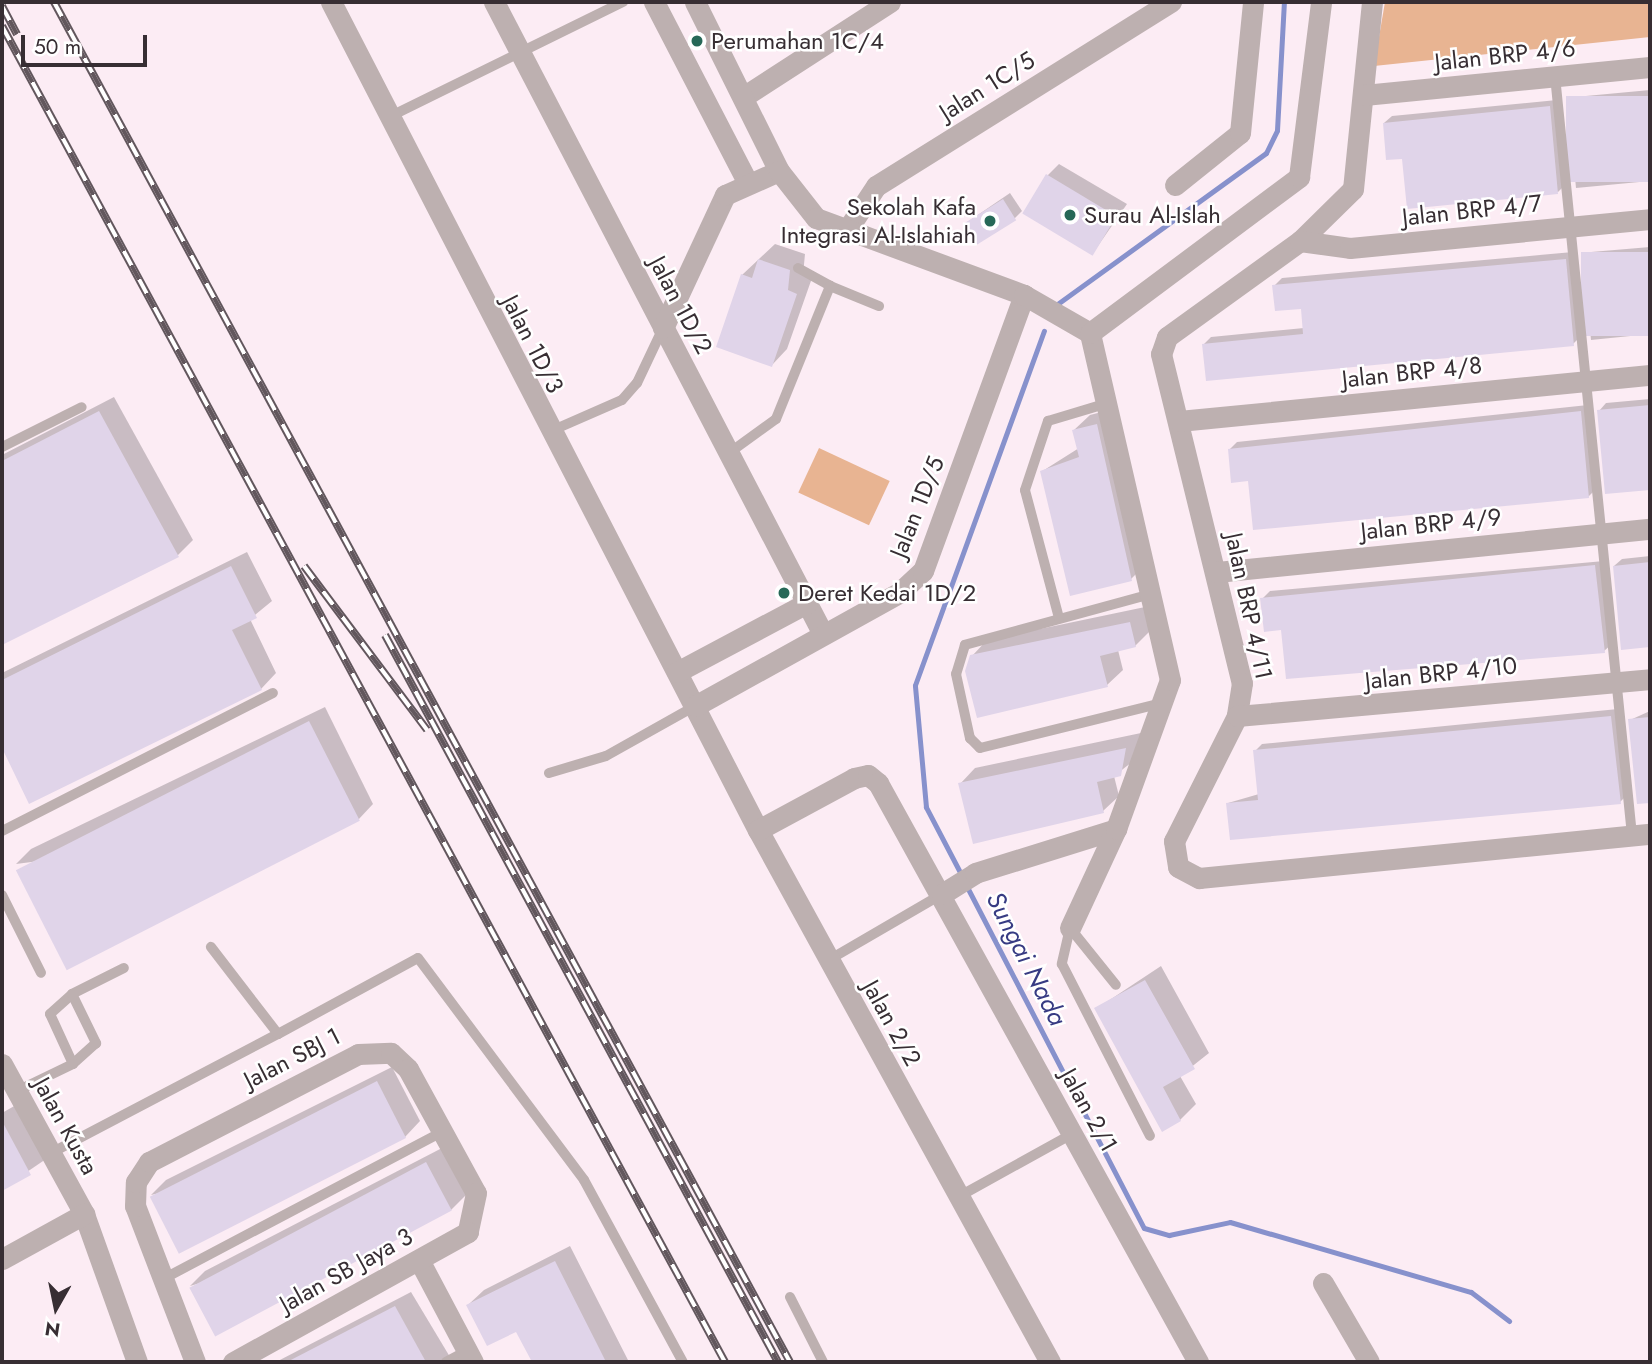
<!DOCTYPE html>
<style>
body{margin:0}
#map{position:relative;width:1652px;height:1364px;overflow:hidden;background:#fcecf4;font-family:Jost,sans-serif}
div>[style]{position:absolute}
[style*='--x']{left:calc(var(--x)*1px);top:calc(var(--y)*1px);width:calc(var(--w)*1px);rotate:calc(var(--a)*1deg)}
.green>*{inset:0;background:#e8b492;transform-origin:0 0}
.shadow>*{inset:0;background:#0003}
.stream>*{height:5px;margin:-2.5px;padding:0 2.5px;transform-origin:2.5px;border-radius:2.5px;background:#8791cc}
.building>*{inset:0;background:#e0d4e9;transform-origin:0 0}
.service>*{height:10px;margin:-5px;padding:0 5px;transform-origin:5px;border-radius:5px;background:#bdb0b0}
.minor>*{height:21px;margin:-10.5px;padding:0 10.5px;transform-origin:10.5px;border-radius:10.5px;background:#bdb0b0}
.tertiary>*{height:21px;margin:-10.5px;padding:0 10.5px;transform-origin:10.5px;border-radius:10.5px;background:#bdb0b0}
.rail>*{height:8px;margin-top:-4px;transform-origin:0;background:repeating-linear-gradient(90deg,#fff 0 16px,#62575d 0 32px);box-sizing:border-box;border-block:2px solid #62575d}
.dots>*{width:19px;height:19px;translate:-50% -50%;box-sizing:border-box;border:4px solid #fff;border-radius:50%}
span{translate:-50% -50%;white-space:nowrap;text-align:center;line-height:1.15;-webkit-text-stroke:5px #fff;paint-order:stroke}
.poi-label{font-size:24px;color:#372e33}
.left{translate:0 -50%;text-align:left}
.right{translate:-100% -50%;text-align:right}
.street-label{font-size:24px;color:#372e33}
.water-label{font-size:26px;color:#373b83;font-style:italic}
.frame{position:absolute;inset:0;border:4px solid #372e33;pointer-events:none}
.north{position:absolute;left:21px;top:1273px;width:70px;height:70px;-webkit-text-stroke:5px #fff;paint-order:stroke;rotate:189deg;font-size:19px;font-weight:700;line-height:28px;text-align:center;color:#372e33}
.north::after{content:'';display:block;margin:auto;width:24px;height:32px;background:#372e33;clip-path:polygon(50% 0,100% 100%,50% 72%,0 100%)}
.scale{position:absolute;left:21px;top:35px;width:126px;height:32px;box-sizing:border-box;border:4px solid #372e33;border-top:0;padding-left:9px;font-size:21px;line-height:24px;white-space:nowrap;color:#372e33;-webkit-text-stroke:5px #fff;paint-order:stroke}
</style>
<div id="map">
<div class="green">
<i style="clip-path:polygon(1385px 2px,1650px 2px,1650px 37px,1374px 66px)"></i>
<i style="left:819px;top:448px;width:78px;height:49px;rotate:25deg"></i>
</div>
<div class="shadow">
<i style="clip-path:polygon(1650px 90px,1650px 181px,1576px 188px,1568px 105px,1575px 97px)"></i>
<i style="clip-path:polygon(1557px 100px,1565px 185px,1558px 192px,1403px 157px,1384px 123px,1392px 116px)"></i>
<i style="clip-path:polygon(1059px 164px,1127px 204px,1093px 253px,1047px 176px)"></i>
<i style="clip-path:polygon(1010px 193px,1022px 211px,1015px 218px,966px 223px)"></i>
<i style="clip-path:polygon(775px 244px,805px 254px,803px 275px,812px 278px,787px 349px,772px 365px,742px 275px)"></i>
<i style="clip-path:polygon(1650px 247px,1650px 334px,1591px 340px,1583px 260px,1591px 252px)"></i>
<i style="clip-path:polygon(1573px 252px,1581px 336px,1573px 344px,1204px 344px,1211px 337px,1304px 328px,1302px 307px,1274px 286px,1282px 278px)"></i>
<i style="clip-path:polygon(114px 397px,193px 540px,178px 555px,2px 644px,2px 455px)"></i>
<i style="clip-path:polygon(1650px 399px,1650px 488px,1607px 492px,1599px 411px,1606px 403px)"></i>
<i style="clip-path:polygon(1588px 405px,1596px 489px,1588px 497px,1250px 480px,1230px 449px,1237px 442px)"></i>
<i style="clip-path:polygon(1113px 409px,1146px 564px,1131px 579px,1041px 472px,1079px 448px,1074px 430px,1090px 415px)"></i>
<i style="clip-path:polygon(247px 552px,272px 601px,250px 619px,276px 673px,261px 689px,30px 802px,2px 744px,2px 673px)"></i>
<i style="clip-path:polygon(1650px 556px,1650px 646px,1623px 648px,1614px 566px,1622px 559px)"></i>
<i style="clip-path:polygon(1604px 561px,1612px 644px,1604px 651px,1282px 629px,1262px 599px,1270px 591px)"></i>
<i style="clip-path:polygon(1145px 607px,1151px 630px,1135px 646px,1118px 650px,1123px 670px,1107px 685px,972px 656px,987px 640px)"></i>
<i style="clip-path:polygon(325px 707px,373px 804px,358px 820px,16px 864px,31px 849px)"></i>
<i style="clip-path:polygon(1618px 709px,1627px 795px,1620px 802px,1228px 803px,1259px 794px,1255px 751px,1262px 744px)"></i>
<i style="clip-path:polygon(1650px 711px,1650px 801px,1638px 802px,1630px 720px)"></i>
<i style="clip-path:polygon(1141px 733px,1136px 759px,1114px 776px,1119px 796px,1103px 811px,960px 784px,975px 768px)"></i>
<i style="clip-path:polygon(1161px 966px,1209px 1053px,1180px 1076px,1196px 1104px,1180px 1120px,1096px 1009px)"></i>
<i style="clip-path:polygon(392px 1067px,420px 1121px,405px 1137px,151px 1195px,166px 1180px)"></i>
<i style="clip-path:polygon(16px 1105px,46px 1159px,2px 1189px,2px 1113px)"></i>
<i style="clip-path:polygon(442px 1148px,467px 1194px,451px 1210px,190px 1286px,205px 1271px)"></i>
<i style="clip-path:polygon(570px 1246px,629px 1362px,534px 1362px,517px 1329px,468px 1305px,484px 1290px)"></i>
<i style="clip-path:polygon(411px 1292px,453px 1362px,276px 1362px)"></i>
</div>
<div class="stream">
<i style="--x:1056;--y:305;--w:259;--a:-35.9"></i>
<i style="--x:1266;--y:153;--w:25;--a:-64"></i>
<i style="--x:1277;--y:130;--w:128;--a:-86.9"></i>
<i style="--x:962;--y:876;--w:78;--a:-117.6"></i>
<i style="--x:926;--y:807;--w:122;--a:-95.2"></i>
<i style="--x:915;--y:685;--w:377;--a:-70"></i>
<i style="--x:966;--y:885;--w:386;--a:62.6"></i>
<i style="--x:1144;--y:1228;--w:26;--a:16"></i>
<i style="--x:1169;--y:1235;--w:62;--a:-12"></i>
<i style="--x:1230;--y:1222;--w:251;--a:16.2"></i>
<i style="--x:1471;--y:1292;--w:48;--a:37.3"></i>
</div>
<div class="building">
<i style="left:1650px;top:96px;width:86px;height:84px;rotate:90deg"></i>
<i style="clip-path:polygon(1550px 106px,1558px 194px,1407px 209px,1402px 159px,1386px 160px,1383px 123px)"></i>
<i style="left:1046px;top:174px;width:82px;height:46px;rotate:31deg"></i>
<i style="left:1003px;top:199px;width:25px;height:46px;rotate:58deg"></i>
<i style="left:1650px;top:252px;width:84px;height:69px;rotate:90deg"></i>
<i style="clip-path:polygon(758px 259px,790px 270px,788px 290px,797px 294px,772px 367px,716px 347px,741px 274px,752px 278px)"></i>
<i style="clip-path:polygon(1566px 259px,1574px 346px,1206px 381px,1202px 344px,1303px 334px,1301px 309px,1275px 311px,1272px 285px)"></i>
<i style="clip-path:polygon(1650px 405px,1650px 490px,1605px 494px,1597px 410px)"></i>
<i style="clip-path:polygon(99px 411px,179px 557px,2px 645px,2px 461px)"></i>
<i style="clip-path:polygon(1581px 411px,1589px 498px,1253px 530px,1248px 481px,1231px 483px,1228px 449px)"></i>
<i style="clip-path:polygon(1097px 424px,1132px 581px,1070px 596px,1040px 471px,1079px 457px,1072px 430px)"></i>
<i style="clip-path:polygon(1650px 562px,1650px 647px,1621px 650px,1613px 566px)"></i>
<i style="clip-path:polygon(1595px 565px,1605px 653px,1286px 679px,1281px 630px,1264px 632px,1260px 598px)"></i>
<i style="clip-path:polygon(231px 566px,257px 618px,232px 630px,262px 690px,29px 804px,2px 748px,2px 680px)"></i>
<i style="clip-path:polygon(1130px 622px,1136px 647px,1100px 656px,1108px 687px,977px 718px,965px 671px,970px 655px)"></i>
<i style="clip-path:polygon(1611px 716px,1621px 804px,1230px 840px,1226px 803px,1258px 800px,1253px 750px)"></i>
<i style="clip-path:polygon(1650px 717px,1650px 803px,1637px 804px,1628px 719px)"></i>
<i style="left:309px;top:721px;width:112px;height:329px;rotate:63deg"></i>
<i style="clip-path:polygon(1126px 748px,1121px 776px,1097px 782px,1104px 813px,973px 844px,958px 783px)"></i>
<i style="clip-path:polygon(1145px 980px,1195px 1069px,1163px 1087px,1181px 1121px,1162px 1132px,1094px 1008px)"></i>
<i style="left:377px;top:1081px;width:64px;height:255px;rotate:63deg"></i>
<i style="clip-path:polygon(2px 1121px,31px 1175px,2px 1191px)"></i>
<i style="left:426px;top:1162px;width:55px;height:268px;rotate:62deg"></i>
<i style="clip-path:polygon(555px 1261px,596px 1342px,606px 1362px,532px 1362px,516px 1332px,487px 1346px,466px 1305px)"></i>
<i style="clip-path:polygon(395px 1306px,426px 1362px,287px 1362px)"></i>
</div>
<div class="service">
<i style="--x:1555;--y:76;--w:764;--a:84.21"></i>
<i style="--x:389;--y:117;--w:261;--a:-26.2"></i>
<i style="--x:798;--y:268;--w:37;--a:29"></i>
<i style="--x:551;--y:431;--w:77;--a:-23.6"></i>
<i style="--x:622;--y:400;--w:23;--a:-49"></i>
<i style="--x:637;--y:383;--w:61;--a:-64.7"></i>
<i style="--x:2;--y:447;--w:89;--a:-26.6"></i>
<i style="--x:729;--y:453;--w:58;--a:-35.9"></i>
<i style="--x:776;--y:419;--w:144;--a:-67.9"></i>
<i style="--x:830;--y:286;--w:53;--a:22.2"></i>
<i style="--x:1151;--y:594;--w:193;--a:164.7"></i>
<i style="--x:965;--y:645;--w:30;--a:107"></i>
<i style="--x:956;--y:674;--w:66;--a:77.7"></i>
<i style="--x:970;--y:738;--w:14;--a:45"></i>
<i style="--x:980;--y:748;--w:187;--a:-13.9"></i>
<i style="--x:1059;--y:618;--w:132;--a:-104.9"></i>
<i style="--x:1025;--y:490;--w:73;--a:-71.6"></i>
<i style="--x:1048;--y:421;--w:63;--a:-16.7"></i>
<i style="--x:549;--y:773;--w:59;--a:-16.6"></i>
<i style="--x:606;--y:756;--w:102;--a:-29.3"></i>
<i style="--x:2;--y:831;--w:304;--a:-27"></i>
<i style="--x:2;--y:895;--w:87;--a:63.4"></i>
<i style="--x:1070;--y:928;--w:37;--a:103"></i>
<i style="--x:1062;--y:964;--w:193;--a:62.9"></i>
<i style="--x:1070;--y:928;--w:73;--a:51.1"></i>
<i style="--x:827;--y:961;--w:133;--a:-30.2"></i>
<i style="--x:72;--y:994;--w:55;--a:63.9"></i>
<i style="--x:96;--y:1043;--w:31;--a:138"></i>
<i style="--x:73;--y:1064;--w:55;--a:-114.7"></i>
<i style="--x:50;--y:1014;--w:30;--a:-42"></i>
<i style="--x:72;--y:994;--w:58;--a:-26.6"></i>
<i style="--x:278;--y:1034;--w:159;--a:-28.5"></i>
<i style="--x:418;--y:958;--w:277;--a:53.2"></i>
<i style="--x:584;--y:1180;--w:207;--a:61.5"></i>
<i style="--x:17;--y:1091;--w:62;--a:-25.7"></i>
<i style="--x:51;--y:1153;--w:256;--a:-27.7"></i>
<i style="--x:278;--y:1034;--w:110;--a:-127.6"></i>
<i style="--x:958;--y:1197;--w:130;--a:-28.9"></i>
<i style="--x:163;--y:1279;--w:315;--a:-27.8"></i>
<i style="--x:790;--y:1297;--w:73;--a:63.1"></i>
<i style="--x:446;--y:1362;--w:24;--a:-28"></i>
</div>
<div class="minor">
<i style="--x:331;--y:2;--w:932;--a:62.72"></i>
<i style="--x:758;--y:830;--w:607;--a:61.24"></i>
<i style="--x:494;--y:2;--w:710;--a:62.5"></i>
<i style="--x:654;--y:2;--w:204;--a:62.6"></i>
<i style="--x:1372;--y:2;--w:188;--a:95.8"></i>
<i style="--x:1353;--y:189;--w:74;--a:135.5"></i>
<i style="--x:1300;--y:241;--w:164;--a:144.2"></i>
<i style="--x:1167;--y:337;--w:18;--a:109"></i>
<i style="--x:1161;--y:354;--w:339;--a:76.2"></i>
<i style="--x:1242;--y:683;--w:33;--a:99"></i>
<i style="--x:1237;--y:716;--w:140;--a:116.7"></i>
<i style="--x:1174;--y:841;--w:26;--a:81"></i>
<i style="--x:1178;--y:867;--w:24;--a:28"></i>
<i style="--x:1199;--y:878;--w:453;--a:-5.6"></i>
<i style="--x:1364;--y:95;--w:287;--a:-5.6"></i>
<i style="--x:743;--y:97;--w:175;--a:-32.9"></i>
<i style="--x:1175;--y:185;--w:83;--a:-38.7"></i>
<i style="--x:1240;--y:133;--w:132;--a:-84.3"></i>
<i style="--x:847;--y:230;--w:53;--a:-56.6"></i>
<i style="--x:876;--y:186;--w:348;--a:-32"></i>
<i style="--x:1300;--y:241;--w:50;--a:8"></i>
<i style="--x:1350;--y:248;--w:301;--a:-5.5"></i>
<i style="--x:663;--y:328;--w:147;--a:-65"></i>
<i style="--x:725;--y:195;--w:59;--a:-24"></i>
<i style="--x:1179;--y:421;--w:473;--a:-5.6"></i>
<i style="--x:1217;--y:572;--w:435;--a:-5.7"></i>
<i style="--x:677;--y:672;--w:147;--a:-28"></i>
<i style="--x:695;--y:706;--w:233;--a:-29"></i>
<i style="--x:899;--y:593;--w:33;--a:-43"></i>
<i style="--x:923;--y:571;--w:294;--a:-69.9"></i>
<i style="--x:1237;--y:716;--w:415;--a:-5.1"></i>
<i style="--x:758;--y:830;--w:109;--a:-28.4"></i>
<i style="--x:854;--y:778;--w:14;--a:-12"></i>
<i style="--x:868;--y:775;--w:13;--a:39"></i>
<i style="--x:878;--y:783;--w:662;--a:61.07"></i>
<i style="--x:942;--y:894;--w:39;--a:-32"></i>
<i style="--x:975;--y:873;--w:148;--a:-17.3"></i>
<i style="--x:1070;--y:928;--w:109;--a:-65.1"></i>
<i style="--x:1116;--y:829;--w:158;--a:-70.1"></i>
<i style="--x:1170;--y:680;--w:356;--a:-103"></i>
<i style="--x:419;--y:1260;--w:115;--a:62.1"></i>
<i style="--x:1323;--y:1283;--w:91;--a:59.8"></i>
<i style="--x:195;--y:1362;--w:167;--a:-111"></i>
<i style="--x:135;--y:1206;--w:24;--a:-88"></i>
<i style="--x:136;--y:1182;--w:24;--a:-57"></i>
<i style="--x:149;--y:1162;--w:235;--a:-27.3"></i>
<i style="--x:358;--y:1054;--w:33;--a:-2"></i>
<i style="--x:391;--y:1053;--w:23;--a:43"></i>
<i style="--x:408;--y:1069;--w:141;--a:61.3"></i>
<i style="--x:476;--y:1193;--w:40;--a:102"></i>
<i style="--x:468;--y:1232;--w:269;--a:151"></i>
</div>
<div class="tertiary">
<i style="--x:695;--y:2;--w:189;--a:63.6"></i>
<i style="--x:779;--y:171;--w:60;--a:51.8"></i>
<i style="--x:816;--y:218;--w:222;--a:20.3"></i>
<i style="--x:1024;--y:295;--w:76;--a:29.9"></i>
<i style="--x:1090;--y:333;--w:261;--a:-36.7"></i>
<i style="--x:1299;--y:177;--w:176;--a:-82.8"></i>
<i style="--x:2;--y:1064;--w:171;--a:61.3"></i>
<i style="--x:84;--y:1214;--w:157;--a:70.3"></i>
<i style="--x:2;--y:1259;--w:94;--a:-28.8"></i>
</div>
<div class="rail">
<i style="--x:54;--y:2;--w:1546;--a:61.58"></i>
<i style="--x:2;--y:6;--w:32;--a:62"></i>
<i style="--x:2;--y:26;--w:1519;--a:61.58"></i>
<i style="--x:304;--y:566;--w:205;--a:53.1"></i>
<i style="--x:385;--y:635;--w:826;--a:61.61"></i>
</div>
<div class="dots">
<i style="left:697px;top:41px;background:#266857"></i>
<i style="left:1070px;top:215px;background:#266857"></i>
<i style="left:990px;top:221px;background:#266857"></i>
<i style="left:784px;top:593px;background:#266857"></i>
</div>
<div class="poi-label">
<span class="left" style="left:711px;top:41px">Perumahan 1C/4</span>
<span class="right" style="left:976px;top:221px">Sekolah Kafa<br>Integrasi Al-Islahiah</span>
<span class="left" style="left:1084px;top:215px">Surau Al-Islah</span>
<span class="left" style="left:798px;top:593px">Deret Kedai 1D/2</span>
</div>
<div class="street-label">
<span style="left:1505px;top:55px;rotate:-6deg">Jalan BRP 4/6</span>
<span style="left:987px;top:86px;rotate:-32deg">Jalan 1C/5</span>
<span style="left:1472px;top:210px;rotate:-6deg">Jalan BRP 4/7</span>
<span style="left:681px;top:305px;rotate:62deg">Jalan 1D/2</span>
<span style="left:533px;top:344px;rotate:63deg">Jalan 1D/3</span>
<span style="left:1412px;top:372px;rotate:-6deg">Jalan BRP 4/8</span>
<span style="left:917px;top:507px;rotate:-68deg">Jalan 1D/5</span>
<span style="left:1431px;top:524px;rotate:-6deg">Jalan BRP 4/9</span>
<span style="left:1249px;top:606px;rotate:78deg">Jalan BRP 4/11</span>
<span style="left:1441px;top:673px;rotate:-6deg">Jalan BRP 4/10</span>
<span style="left:892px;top:1023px;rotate:61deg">Jalan 2/2</span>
<span style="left:292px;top:1058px;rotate:-27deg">Jalan SBJ 1</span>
<span style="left:1089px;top:1110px;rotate:61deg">Jalan 2/1</span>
<span style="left:66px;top:1126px;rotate:61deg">Jalan Kusta</span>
<span style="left:346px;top:1270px;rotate:-29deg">Jalan SB Jaya 3</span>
</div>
<div class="water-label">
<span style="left:1026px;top:959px;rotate:63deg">Sungai Nada</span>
</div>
<div class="frame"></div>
<div class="north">N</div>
<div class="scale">50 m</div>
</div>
